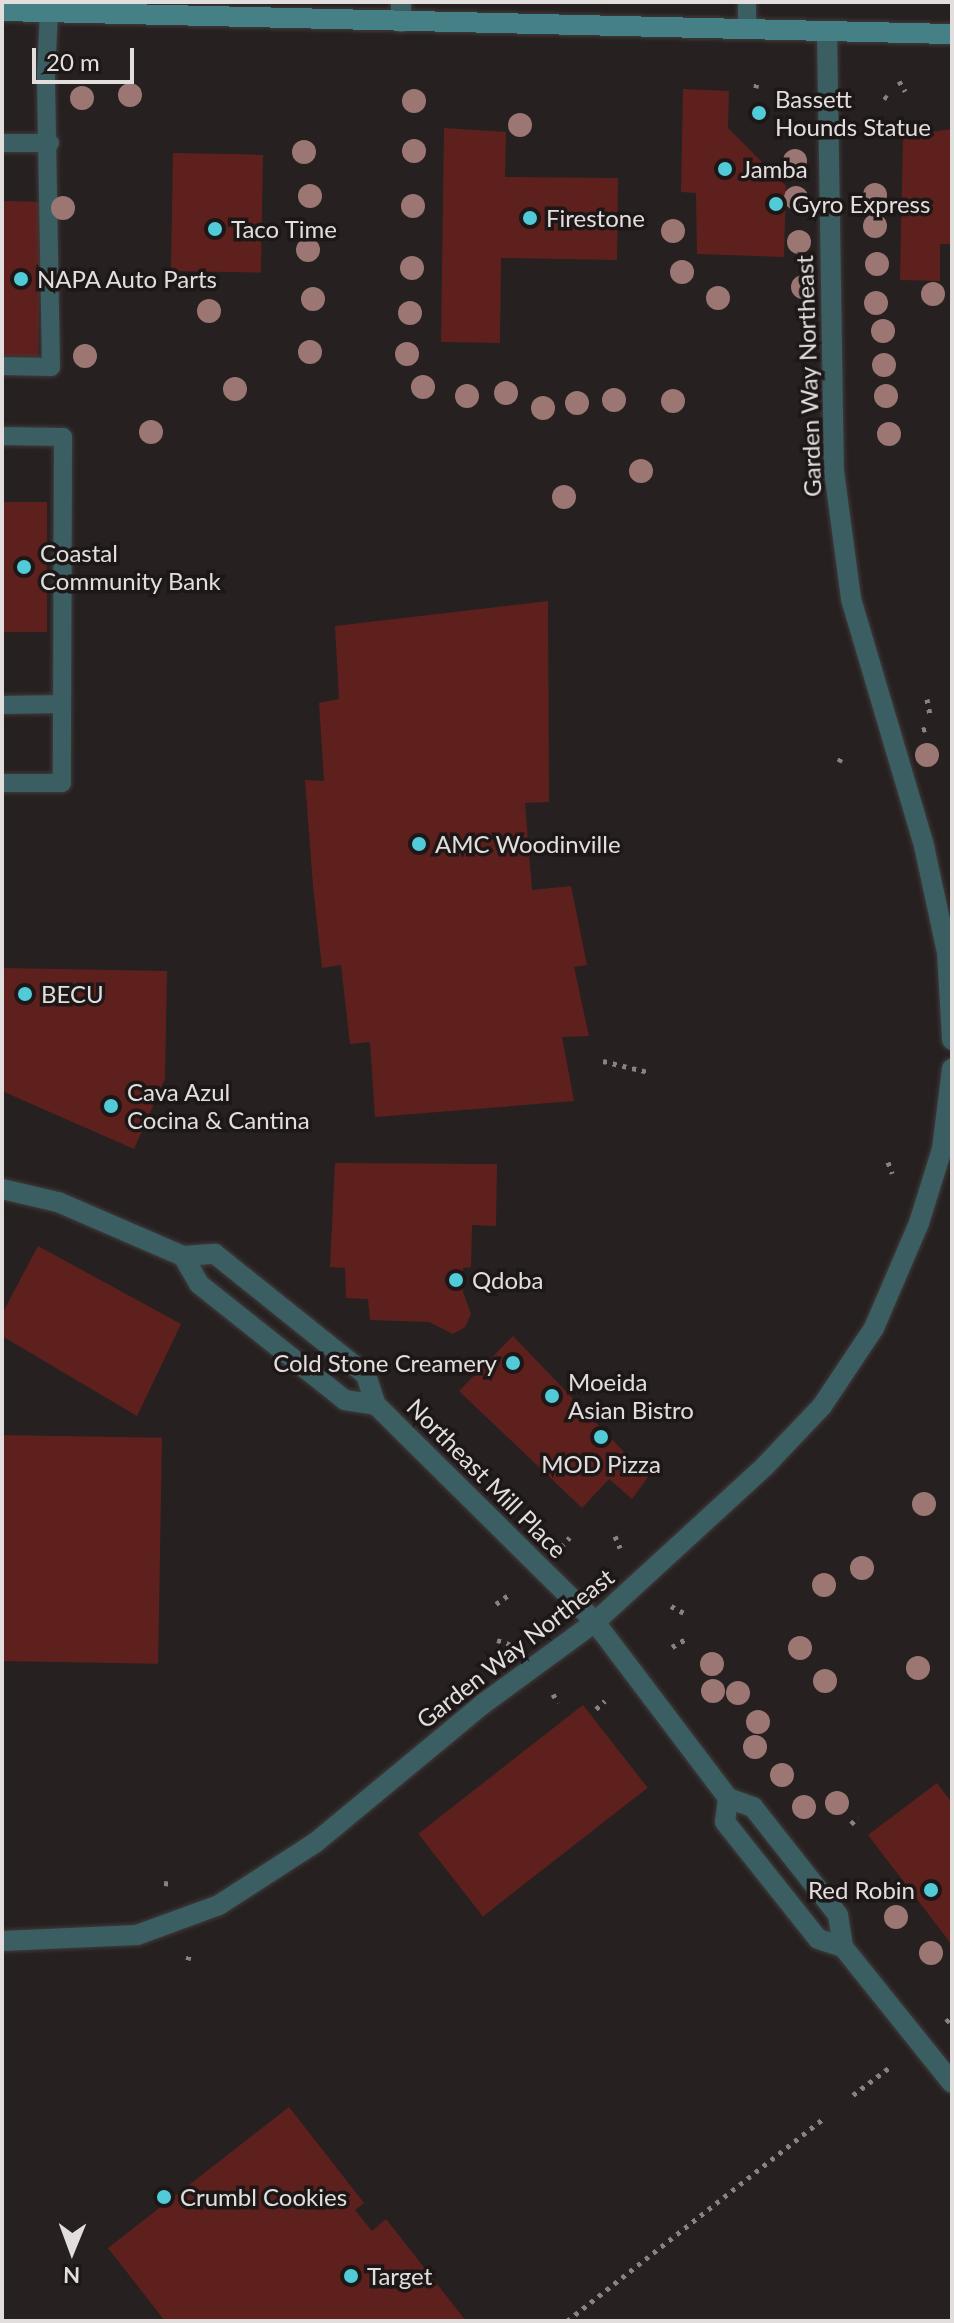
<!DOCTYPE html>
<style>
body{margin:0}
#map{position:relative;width:954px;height:2323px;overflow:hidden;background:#262120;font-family:Lato,sans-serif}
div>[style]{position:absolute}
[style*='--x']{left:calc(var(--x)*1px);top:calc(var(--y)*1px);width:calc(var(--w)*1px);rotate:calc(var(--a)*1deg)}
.building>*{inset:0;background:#5e201d;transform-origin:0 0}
.path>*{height:5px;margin-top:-2.5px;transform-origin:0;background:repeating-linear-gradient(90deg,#878382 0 4px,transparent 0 10px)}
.roads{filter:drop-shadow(0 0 2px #403b3b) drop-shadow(0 0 2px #403b3b)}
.service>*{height:18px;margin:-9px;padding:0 9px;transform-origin:9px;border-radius:9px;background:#3b5e62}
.minor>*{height:20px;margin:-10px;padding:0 10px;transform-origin:10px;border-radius:10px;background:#3b5e62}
.tertiary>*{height:20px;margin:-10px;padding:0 10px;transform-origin:10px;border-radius:10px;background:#3b5e62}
.secondary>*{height:20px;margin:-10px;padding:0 10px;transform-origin:10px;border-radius:10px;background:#468087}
.trees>*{width:24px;height:24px;margin:-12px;border-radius:50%;background:#9b7672}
.dots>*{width:22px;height:22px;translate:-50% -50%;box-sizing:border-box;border:4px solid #1d1817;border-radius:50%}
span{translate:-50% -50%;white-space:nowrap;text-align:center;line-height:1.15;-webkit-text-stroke:7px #1d1817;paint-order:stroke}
.poi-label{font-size:24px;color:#e2dede}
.left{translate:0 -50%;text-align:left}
.right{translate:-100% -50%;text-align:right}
.street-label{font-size:24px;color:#e2dede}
.frame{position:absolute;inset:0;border:4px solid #e2dede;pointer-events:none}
.north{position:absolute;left:32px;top:2211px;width:80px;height:80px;-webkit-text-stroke:6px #1d1817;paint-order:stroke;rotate:181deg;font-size:22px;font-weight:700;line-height:32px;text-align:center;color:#e2dede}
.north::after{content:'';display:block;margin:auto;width:28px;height:36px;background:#e2dede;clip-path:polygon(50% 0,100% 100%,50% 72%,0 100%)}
.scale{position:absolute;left:32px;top:48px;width:102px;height:36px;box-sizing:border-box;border:4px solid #e2dede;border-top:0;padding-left:10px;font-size:24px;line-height:28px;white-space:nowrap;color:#e2dede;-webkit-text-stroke:6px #1d1817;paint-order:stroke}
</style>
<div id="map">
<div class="building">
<i style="clip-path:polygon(683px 89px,729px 91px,728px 128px,786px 186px,784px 257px,697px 254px,696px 193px,681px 192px)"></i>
<i style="clip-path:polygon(444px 128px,506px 132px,505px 177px,618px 178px,617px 260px,501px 258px,500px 343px,441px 342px)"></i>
<i style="clip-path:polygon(952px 129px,952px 244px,940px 244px,940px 281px,900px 280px,903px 136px)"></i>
<i style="left:173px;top:153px;width:90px;height:118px;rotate:1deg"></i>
<i style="left:2px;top:201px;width:39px;height:155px;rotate:1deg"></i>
<i style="left:2px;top:502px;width:45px;height:130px"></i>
<i style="clip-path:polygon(548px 601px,549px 802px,525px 803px,532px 890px,571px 886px,587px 965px,574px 967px,589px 1036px,562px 1037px,574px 1101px,375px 1117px,370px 1042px,350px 1044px,341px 965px,322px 968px,313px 886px,305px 780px,324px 781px,319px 703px,339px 699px,335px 626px)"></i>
<i style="clip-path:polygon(2px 968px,167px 971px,165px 1079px,134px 1149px,2px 1091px)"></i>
<i style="clip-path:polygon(335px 1163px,497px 1164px,496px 1226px,472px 1225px,471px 1267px,463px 1268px,463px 1292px,471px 1314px,465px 1327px,453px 1334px,429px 1322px,370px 1320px,368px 1299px,346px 1298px,345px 1268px,330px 1267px)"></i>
<i style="clip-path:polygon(38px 1246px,181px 1324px,137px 1416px,2px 1336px,2px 1314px)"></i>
<i style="clip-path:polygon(513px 1336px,648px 1477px,632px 1499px,609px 1479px,582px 1508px,459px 1391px)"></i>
<i style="left:2px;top:1435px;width:160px;height:226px;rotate:1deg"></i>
<i style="left:583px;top:1705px;width:105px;height:209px;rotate:52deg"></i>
<i style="clip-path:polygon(937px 1783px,952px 1803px,952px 1945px,868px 1835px)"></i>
<i style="clip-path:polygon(289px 2107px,364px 2203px,355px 2210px,372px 2231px,386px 2219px,466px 2321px,165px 2321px,108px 2248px)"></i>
</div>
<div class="path">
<i style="--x:899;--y:81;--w:12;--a:59"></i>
<i style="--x:756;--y:88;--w:9;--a:-84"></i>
<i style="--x:884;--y:96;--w:9;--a:36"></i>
<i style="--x:778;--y:98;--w:9;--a:-41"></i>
<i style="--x:927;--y:699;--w:16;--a:79"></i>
<i style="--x:922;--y:730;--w:9;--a:-18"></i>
<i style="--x:839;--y:762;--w:9;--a:-63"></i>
<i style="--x:603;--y:1061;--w:46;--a:13.7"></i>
<i style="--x:888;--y:1162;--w:12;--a:70"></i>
<i style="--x:615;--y:1536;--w:13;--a:67"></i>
<i style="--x:561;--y:1547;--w:13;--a:-48"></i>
<i style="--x:496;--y:1604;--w:17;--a:-36"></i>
<i style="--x:671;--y:1606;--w:19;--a:28"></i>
<i style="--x:497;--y:1640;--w:18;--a:19"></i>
<i style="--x:672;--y:1647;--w:16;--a:-30"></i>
<i style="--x:553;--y:1694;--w:10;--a:61"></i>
<i style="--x:596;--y:1709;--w:12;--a:-42"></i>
<i style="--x:851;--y:1824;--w:10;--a:-45"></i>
<i style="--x:164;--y:1883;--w:8;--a:7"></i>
<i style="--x:188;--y:1960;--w:9;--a:-77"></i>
<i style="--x:946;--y:2022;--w:8;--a:-40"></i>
<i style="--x:853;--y:2095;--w:46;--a:-37.1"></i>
<i style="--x:567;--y:2321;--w:326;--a:-38.3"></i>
</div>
<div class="roads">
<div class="service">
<i style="--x:747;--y:2;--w:28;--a:90"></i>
<i style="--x:2;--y:143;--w:48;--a:0"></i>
<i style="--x:2;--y:366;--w:49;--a:1.2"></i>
<i style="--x:51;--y:367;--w:294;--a:-91"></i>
<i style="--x:46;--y:73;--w:62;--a:-87.2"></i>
<i style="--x:2;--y:436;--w:61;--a:0.9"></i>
<i style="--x:63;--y:437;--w:346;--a:90.2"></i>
<i style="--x:62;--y:783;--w:60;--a:180"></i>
<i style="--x:2;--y:705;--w:60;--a:-1"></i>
</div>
<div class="minor">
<i style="--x:401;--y:22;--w:20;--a:-90"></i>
</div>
<div class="tertiary">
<i style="--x:827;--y:31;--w:440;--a:89.1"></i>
<i style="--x:834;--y:471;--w:129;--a:82.4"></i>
<i style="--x:851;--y:599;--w:258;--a:73.5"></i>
<i style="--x:924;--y:846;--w:108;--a:77.8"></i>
<i style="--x:947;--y:952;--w:88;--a:86.7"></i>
<i style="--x:2;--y:1189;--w:57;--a:13.1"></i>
<i style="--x:58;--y:1202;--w:136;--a:23.4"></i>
<i style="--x:183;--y:1256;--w:32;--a:60"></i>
<i style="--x:199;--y:1284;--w:186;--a:38.5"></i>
<i style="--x:345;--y:1400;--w:31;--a:9"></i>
<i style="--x:183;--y:1256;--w:32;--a:-4"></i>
<i style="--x:215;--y:1254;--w:193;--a:38.7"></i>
<i style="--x:366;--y:1375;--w:32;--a:72"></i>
<i style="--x:376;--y:1405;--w:308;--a:44.7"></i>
<i style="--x:595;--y:1622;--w:221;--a:52.9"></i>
<i style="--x:728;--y:1798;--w:27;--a:20"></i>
<i style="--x:753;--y:1807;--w:137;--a:51.8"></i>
<i style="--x:838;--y:1915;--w:32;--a:81"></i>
<i style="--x:843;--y:1947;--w:174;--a:51.3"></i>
<i style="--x:728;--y:1798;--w:24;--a:97"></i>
<i style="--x:725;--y:1822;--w:149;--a:51.5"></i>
<i style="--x:818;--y:1939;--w:26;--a:18"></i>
<i style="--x:2;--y:1941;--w:135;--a:-2.5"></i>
<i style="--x:137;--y:1935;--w:87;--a:-20.1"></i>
<i style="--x:219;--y:1905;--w:114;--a:-32.9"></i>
<i style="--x:315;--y:1843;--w:218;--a:-39.6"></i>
<i style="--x:483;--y:1704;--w:139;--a:-36.2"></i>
<i style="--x:595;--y:1622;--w:231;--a:-42.5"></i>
<i style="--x:765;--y:1466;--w:83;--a:-46.5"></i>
<i style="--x:822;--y:1406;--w:94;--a:-56.3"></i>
<i style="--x:874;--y:1328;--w:114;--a:-66.8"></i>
<i style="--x:919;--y:1223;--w:77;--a:-72.7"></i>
<i style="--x:942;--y:1149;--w:81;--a:-82.9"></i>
</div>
<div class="secondary">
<i style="--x:2;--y:11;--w:950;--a:1.39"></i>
</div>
</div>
<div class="trees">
<i style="left:130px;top:95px"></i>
<i style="left:82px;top:98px"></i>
<i style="left:414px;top:101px"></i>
<i style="left:520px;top:125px"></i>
<i style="left:414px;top:151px"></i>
<i style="left:304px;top:152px"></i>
<i style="left:795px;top:161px"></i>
<i style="left:875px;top:195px"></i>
<i style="left:310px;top:196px"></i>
<i style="left:796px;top:198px"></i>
<i style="left:413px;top:206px"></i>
<i style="left:63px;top:208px"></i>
<i style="left:875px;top:226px"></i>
<i style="left:673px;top:231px"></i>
<i style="left:799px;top:242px"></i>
<i style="left:308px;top:250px"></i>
<i style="left:877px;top:264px"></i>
<i style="left:412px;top:268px"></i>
<i style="left:682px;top:272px"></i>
<i style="left:803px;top:287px"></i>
<i style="left:933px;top:294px"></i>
<i style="left:718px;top:298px"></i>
<i style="left:313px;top:299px"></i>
<i style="left:876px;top:303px"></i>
<i style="left:209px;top:311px"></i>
<i style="left:410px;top:313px"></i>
<i style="left:883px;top:331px"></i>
<i style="left:310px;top:352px"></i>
<i style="left:407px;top:354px"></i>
<i style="left:85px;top:356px"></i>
<i style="left:884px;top:365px"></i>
<i style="left:423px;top:387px"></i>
<i style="left:235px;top:389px"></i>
<i style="left:506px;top:393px"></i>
<i style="left:467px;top:396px"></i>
<i style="left:886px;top:396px"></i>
<i style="left:614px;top:400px"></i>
<i style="left:673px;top:401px"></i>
<i style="left:577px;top:403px"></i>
<i style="left:543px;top:408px"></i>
<i style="left:151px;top:432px"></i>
<i style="left:889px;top:434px"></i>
<i style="left:641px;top:471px"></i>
<i style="left:564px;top:497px"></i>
<i style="left:927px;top:755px"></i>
<i style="left:924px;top:1504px"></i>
<i style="left:862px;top:1568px"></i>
<i style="left:824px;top:1585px"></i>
<i style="left:800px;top:1648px"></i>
<i style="left:712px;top:1664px"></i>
<i style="left:918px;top:1668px"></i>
<i style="left:825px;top:1681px"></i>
<i style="left:713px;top:1691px"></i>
<i style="left:738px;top:1693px"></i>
<i style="left:758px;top:1722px"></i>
<i style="left:755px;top:1747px"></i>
<i style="left:782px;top:1775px"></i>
<i style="left:837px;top:1803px"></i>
<i style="left:804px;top:1807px"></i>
<i style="left:896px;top:1917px"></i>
<i style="left:931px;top:1953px"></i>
</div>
<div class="dots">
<i style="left:759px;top:113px;background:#52cbd8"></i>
<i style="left:725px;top:169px;background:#52cbd8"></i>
<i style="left:776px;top:204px;background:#52cbd8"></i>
<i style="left:530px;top:218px;background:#52cbd8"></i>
<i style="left:215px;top:229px;background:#52cbd8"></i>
<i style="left:21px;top:279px;background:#52cbd8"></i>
<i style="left:24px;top:567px;background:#52cbd8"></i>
<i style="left:419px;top:844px;background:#52cbd8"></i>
<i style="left:25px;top:994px;background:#52cbd8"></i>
<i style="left:111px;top:1106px;background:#52cbd8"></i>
<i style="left:456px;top:1280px;background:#52cbd8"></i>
<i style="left:513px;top:1363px;background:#52cbd8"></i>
<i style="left:552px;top:1396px;background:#52cbd8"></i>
<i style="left:601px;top:1437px;background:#52cbd8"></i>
<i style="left:931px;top:1890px;background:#52cbd8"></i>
<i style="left:164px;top:2197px;background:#52cbd8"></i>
<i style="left:351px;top:2276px;background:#52cbd8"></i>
</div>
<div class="poi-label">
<span class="left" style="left:775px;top:113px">Bassett<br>Hounds Statue</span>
<span class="left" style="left:741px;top:169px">Jamba</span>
<span class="left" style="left:792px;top:204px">Gyro Express</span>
<span class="left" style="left:546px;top:218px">Firestone</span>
<span class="left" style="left:231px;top:229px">Taco Time</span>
<span class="left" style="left:37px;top:279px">NAPA Auto Parts</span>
<span class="left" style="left:40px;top:567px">Coastal<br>Community Bank</span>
<span class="left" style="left:435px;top:844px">AMC Woodinville</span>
<span class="left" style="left:41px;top:994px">BECU</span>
<span class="left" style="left:127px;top:1106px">Cava Azul<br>Cocina &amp; Cantina</span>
<span class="left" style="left:472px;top:1280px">Qdoba</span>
<span class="right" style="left:497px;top:1363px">Cold Stone Creamery</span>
<span class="left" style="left:568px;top:1396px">Moeida<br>Asian Bistro</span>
<span style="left:601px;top:1464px">MOD Pizza</span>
<span class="right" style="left:915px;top:1890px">Red Robin</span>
<span class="left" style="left:180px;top:2197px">Crumbl Cookies</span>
<span class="left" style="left:367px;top:2276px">Target</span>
</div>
<div class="street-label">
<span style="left:808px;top:376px;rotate:-92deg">Garden Way Northeast</span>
<span style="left:487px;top:1478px;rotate:45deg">Northeast Mill Place</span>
<span style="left:515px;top:1648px;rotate:-38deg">Garden Way Northeast</span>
</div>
<div class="frame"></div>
<div class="north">N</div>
<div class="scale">20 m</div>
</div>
